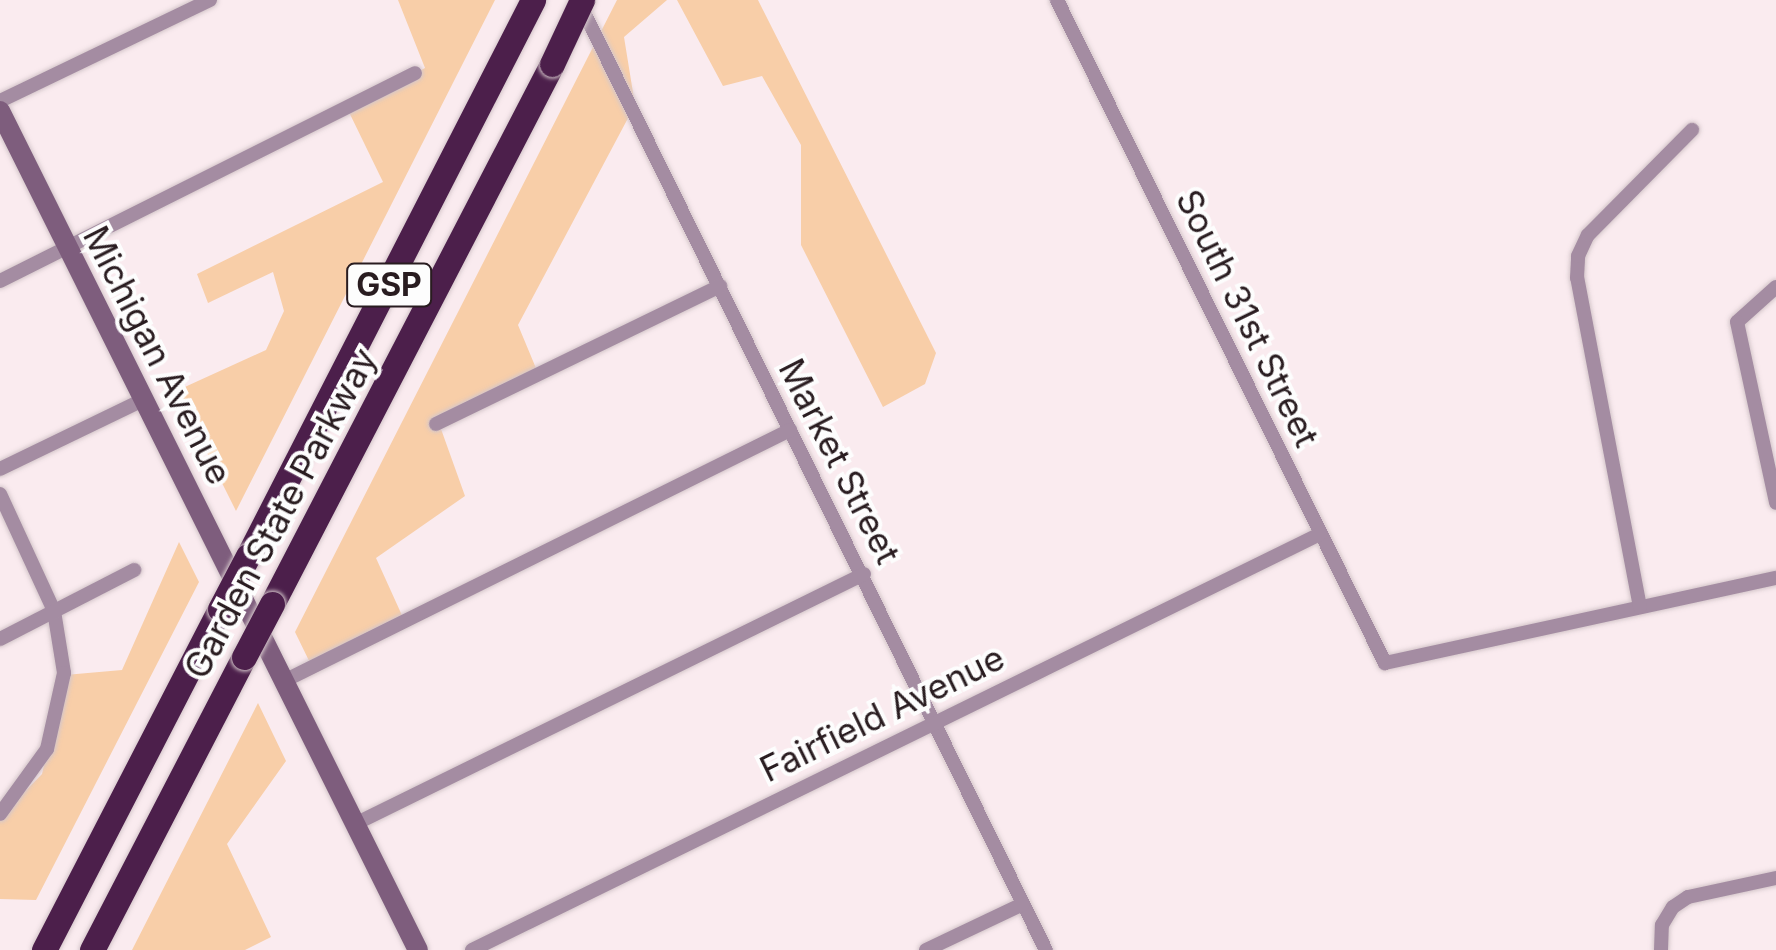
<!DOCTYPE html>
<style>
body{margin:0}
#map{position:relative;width:1776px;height:950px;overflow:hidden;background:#faebef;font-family:Inter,sans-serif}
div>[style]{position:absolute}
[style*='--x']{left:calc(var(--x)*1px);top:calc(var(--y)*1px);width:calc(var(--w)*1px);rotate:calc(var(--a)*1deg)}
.green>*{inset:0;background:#f8cea8}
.roads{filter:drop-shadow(0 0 2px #d4c6ca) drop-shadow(0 0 2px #d4c6ca)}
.street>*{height:14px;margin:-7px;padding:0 7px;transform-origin:7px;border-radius:7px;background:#a48ca2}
.secondary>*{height:20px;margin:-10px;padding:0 10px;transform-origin:10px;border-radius:10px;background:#7e5d7d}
.highway>*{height:25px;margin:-12.5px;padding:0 12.5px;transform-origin:12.5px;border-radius:12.5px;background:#4c1f4b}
.bridges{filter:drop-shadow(0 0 2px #d4c6ca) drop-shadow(0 0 2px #d4c6ca)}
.highway-bridge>*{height:25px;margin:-12.5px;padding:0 12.5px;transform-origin:12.5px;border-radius:12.5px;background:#4c1f4b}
span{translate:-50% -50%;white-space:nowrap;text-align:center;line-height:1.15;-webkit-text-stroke:8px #fdfdfd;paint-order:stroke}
.shield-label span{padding:2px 8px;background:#fdfdfd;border:2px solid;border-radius:8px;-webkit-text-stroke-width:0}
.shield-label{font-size:32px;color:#291c20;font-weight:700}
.street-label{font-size:35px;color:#291c20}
</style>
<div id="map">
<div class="green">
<i style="clip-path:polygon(398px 0,495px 0,236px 511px,176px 391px,266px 350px,284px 311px,273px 272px,208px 303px,197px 274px,383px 182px,347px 108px,425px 68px)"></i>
<i style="clip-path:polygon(617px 0,667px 0,624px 37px,635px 105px,518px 325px,538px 373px,441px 429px,465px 496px,376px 558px,405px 622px,314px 671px,295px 632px)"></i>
<i style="clip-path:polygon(677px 0,758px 0,936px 353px,925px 384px,883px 407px,801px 245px,801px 145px,762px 76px,723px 86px)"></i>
<i style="clip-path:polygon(179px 542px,199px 582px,36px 900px,0 899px,0 817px,42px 774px,65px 675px,122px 670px)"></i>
<i style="clip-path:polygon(258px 703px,286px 761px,227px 844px,271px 937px,245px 950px,132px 950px)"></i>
</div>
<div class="roads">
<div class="street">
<i style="--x:1057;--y:0;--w:740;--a:63.68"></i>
<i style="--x:1385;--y:663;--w:400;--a:-12.3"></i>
<i style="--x:580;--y:4;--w:1055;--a:63.78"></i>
<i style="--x:0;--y:101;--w:233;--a:-25.7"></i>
<i style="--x:0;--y:281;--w:464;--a:-26.6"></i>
<i style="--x:1776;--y:287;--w:52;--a:138.1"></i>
<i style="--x:1737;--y:322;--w:185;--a:77.8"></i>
<i style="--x:436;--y:424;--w:316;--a:-25.9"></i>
<i style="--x:0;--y:469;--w:161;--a:-25.8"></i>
<i style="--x:0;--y:494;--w:129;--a:65.2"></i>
<i style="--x:54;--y:611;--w:63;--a:80.8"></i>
<i style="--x:64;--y:673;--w:78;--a:102.6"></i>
<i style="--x:47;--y:749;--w:80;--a:125.9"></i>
<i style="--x:1640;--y:607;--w:335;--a:-100.8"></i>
<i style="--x:1577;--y:278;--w:22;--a:-87"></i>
<i style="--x:1578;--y:256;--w:23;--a:-65"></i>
<i style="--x:1588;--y:235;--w:148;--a:-45.3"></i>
<i style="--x:0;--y:639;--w:151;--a:-27.2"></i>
<i style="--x:284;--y:681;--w:565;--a:-26.38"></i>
<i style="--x:355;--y:824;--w:567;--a:-26.16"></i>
<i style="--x:472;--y:950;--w:945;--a:-26.13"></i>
<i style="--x:926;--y:950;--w:107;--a:-25.4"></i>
<i style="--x:1661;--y:950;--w:25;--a:-88"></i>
<i style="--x:1662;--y:925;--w:21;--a:-59"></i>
<i style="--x:1673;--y:907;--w:18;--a:-34"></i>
<i style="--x:1688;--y:897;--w:90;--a:-12.2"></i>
</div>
<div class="secondary">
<i style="--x:0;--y:111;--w:937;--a:63.52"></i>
</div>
<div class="highway">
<i style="--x:248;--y:556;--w:625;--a:-62.86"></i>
<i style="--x:272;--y:604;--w:608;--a:-62.59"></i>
<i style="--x:44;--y:950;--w:384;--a:-62.7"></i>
<i style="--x:92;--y:950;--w:330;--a:-62.6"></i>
</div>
</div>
<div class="bridges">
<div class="highway-bridge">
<i style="--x:552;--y:64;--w:71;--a:-64.9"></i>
<i style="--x:220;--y:609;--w:60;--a:-62.2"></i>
<i style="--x:244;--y:657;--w:60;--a:-62.2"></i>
</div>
</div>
<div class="shield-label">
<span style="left:389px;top:285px">GSP</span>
</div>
<div class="street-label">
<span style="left:1248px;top:318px;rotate:64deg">South 31st Street</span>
<span style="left:158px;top:355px;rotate:63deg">Michigan Avenue</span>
<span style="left:840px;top:461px;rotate:63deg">Market Street</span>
<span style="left:280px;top:513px;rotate:-62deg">Garden State Parkway</span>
<span style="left:882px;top:713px;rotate:-26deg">Fairfield Avenue</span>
</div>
</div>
